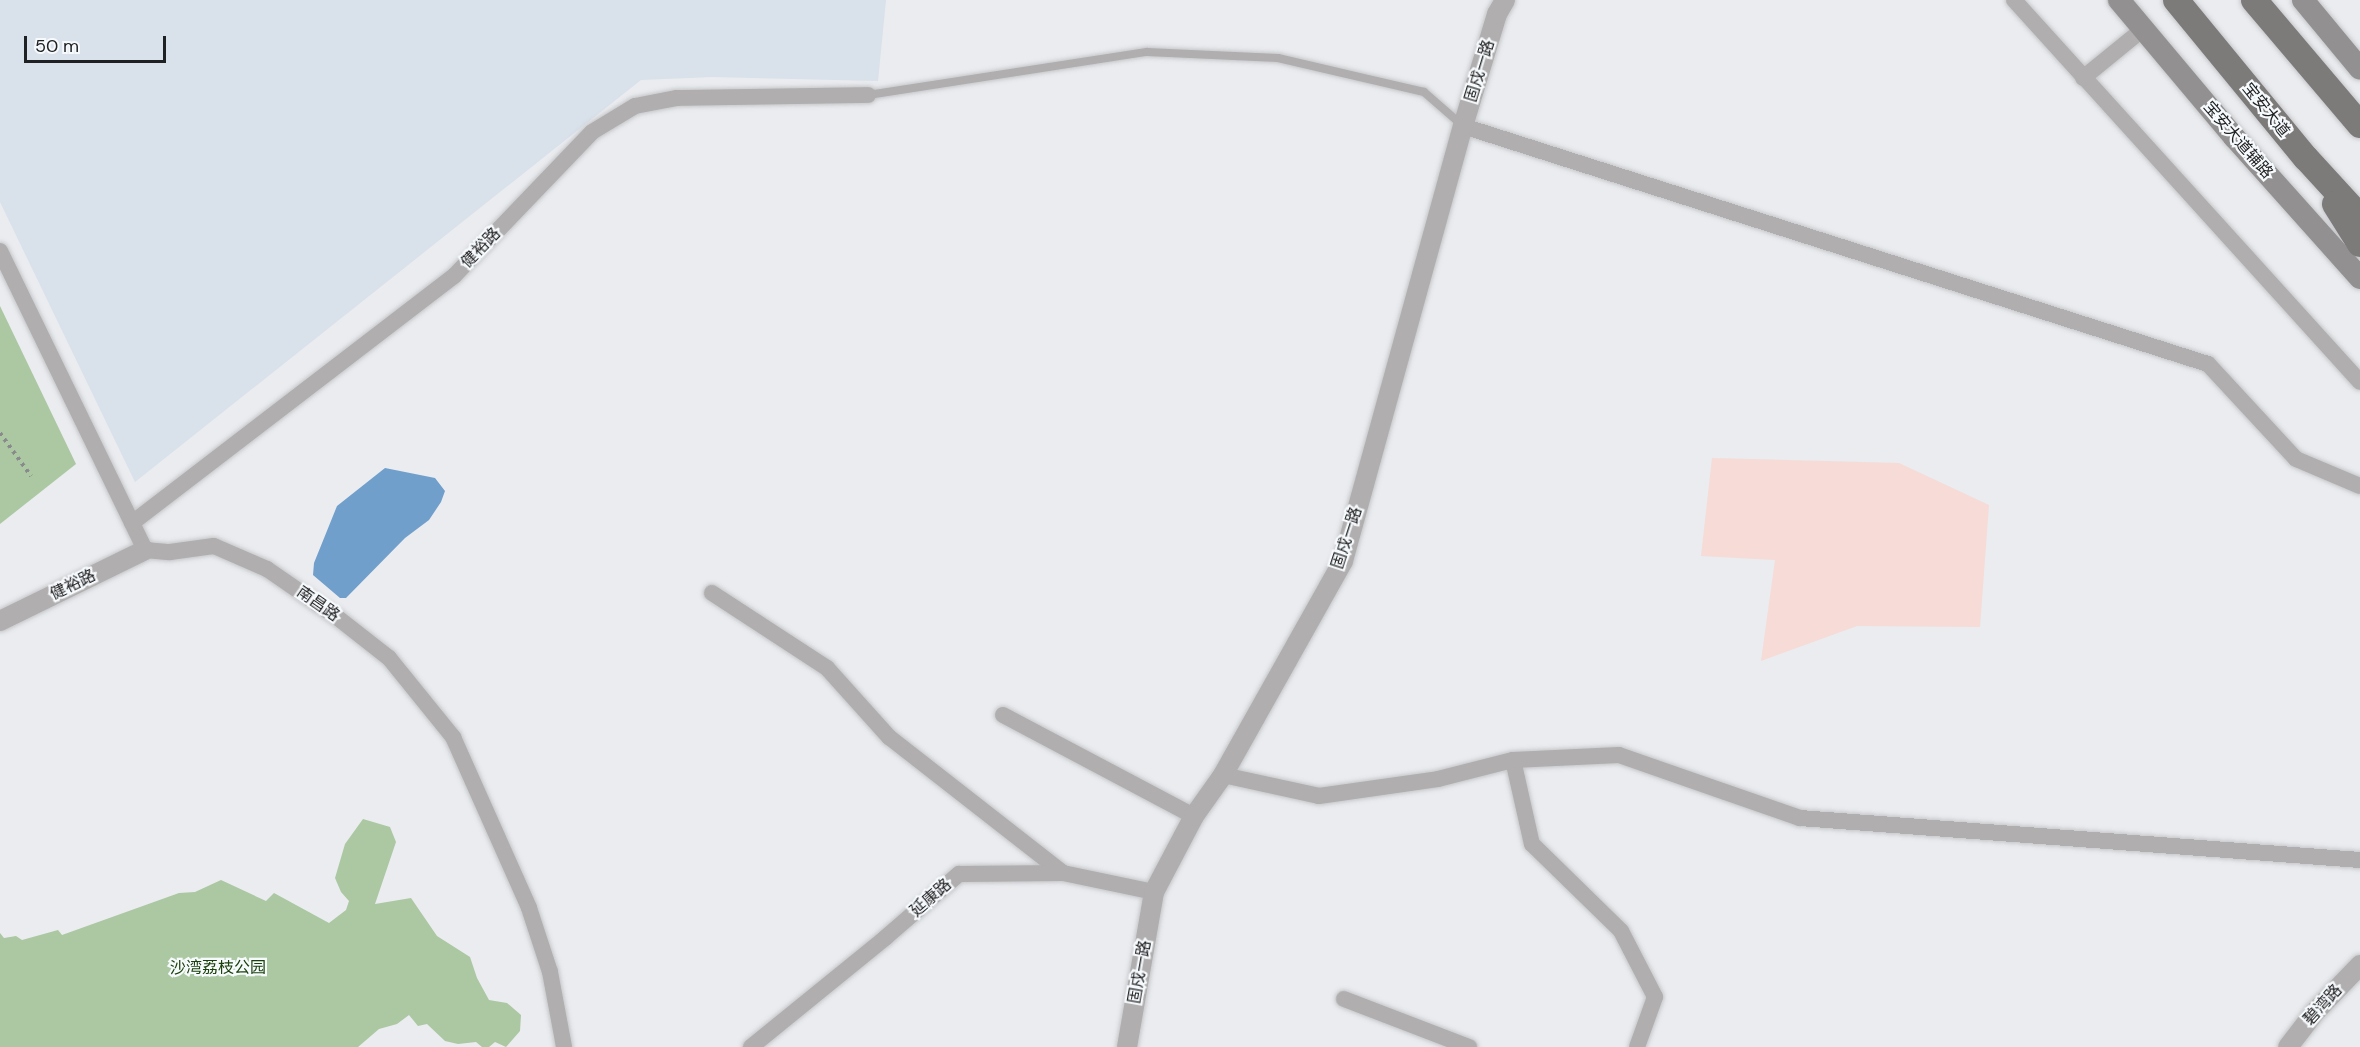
<!DOCTYPE html>
<meta charset="utf-8">
<style>
body{margin:0}
#map{position:relative;width:2360px;height:1047px;overflow:hidden;background:#eaecef;font-family:"DM Sans","Noto Sans SC",sans-serif}
div>[style]{position:absolute}
[style*='--x']{left:calc(var(--x)*1px);top:calc(var(--y)*1px);width:calc(var(--w)*1px);rotate:calc(var(--a)*1deg)}
.built>*{inset:0;background:#d9e1ea}
.education>*{inset:0;background:#f6dbd7}
.green>*{inset:0;background:#abc8a2}
.water>*{inset:0;background:#709fcb}
.path>*{height:4px;margin-top:-2px;transform-origin:0;background:repeating-linear-gradient(90deg,#898a8c 0 3px,transparent 0 7.5px)}
.roads{filter:drop-shadow(0 0 2px #c6c7ca) drop-shadow(0 0 2px #c6c7ca)}
.service>*{height:8px;margin:-4px;padding:0 4px;transform-origin:4px;border-radius:4px;background:#b0aeae}
.minor>*{height:16px;margin:-8px;padding:0 8px;transform-origin:8px;border-radius:8px;background:#b0aeae}
.tertiary>*{height:20px;margin:-10px;padding:0 10px;transform-origin:10px;border-radius:10px;background:#b0aeae}
.secondary>*{height:22px;margin:-11px;padding:0 11px;transform-origin:11px;border-radius:11px;background:#929090}
.primary>*{height:26px;margin:-13px;padding:0 13px;transform-origin:13px;border-radius:13px;background:#7d7a7a}
span{translate:-50% -50%;white-space:nowrap;text-align:center;line-height:1.15;-webkit-text-stroke:4.5px #f7fafd;paint-order:stroke}
.street-label{font-size:16px;color:#202122}
.park-label{font-size:16px;color:#1a400b}
.scale{position:absolute;left:24px;top:36px;width:142px;height:27px;box-sizing:border-box;border:3px solid #202122;border-top:0;padding-left:8px;font-size:18px;line-height:21px;white-space:nowrap;color:#202122;-webkit-text-stroke:4px #f7fafd;paint-order:stroke}
</style>
<div id="map">
<div class="built">
<i style="clip-path:polygon(0 0,886px 0,878px 81px,712px 77px,641px 80px,135px 482px,0 202px)"></i>
</div>
<div class="education">
<i style="clip-path:polygon(1712px 458px,1899px 463px,1989px 505px,1980px 627px,1857px 626px,1761px 661px,1775px 560px,1701px 556px)"></i>
</div>
<div class="green">
<i style="clip-path:polygon(0 306px,76px 464px,0 524px)"></i>
<i style="clip-path:polygon(363px 819px,390px 827px,396px 842px,375px 904px,411px 898px,437px 936px,470px 957px,477px 978px,489px 1000px,507px 1003px,521px 1015px,520px 1031px,506px 1047px,495px 1042px,489px 1047px,482px 1047px,476px 1042px,458px 1044px,445px 1041px,427px 1024px,418px 1026px,409px 1015px,397px 1024px,379px 1029px,358px 1047px,0 1047px,0 933px,4px 938px,16px 936px,22px 940px,58px 930px,62px 935px,179px 893px,195px 892px,221px 880px,266px 901px,274px 893px,329px 923px,346px 910px,349px 901px,341px 892px,335px 878px,345px 844px)"></i>
</div>
<div class="water">
<i style="clip-path:polygon(385px 468px,435px 478px,445px 491px,441px 502px,429px 520px,405px 538px,346px 598px,340px 598px,313px 575px,314px 563px,337px 506px)"></i>
</div>
<div class="path">
<i style="--x:0;--y:433;--w:53;--a:54.2"></i>
</div>
<div class="roads">
<div class="service">
<i style="--x:868;--y:95;--w:282;--a:-8.8"></i>
<i style="--x:1147;--y:52;--w:131;--a:2.6"></i>
<i style="--x:1278;--y:58;--w:150;--a:13.1"></i>
<i style="--x:1424;--y:92;--w:52;--a:41.1"></i>
</div>
<div class="minor">
<i style="--x:2014;--y:0;--w:515;--a:47.83"></i>
<i style="--x:2083;--y:78;--w:77;--a:-39.2"></i>
<i style="--x:1463;--y:126;--w:782;--a:17.72"></i>
<i style="--x:2208;--y:364;--w:129;--a:47.2"></i>
<i style="--x:2296;--y:459;--w:69;--a:22.9"></i>
<i style="--x:0;--y:251;--w:332;--a:64.1"></i>
<i style="--x:145;--y:550;--w:25;--a:5"></i>
<i style="--x:170;--y:552;--w:44;--a:-7.8"></i>
<i style="--x:214;--y:546;--w:58;--a:23.5"></i>
<i style="--x:267;--y:569;--w:86;--a:34.6"></i>
<i style="--x:338;--y:618;--w:65;--a:38.1"></i>
<i style="--x:389;--y:658;--w:102;--a:51"></i>
<i style="--x:453;--y:737;--w:187;--a:66"></i>
<i style="--x:529;--y:908;--w:67;--a:71.8"></i>
<i style="--x:550;--y:972;--w:76;--a:79.4"></i>
<i style="--x:132;--y:523;--w:406;--a:-37.5"></i>
<i style="--x:454;--y:276;--w:199;--a:-46.2"></i>
<i style="--x:592;--y:132;--w:50;--a:-31.2"></i>
<i style="--x:635;--y:106;--w:43;--a:-10.8"></i>
<i style="--x:677;--y:98;--w:191;--a:-0.9"></i>
<i style="--x:712;--y:593;--w:137;--a:33.1"></i>
<i style="--x:827;--y:668;--w:93;--a:48.1"></i>
<i style="--x:889;--y:737;--w:221;--a:38"></i>
<i style="--x:1003;--y:715;--w:216;--a:27.9"></i>
<i style="--x:1513;--y:760;--w:86;--a:77.3"></i>
<i style="--x:1532;--y:844;--w:124;--a:44.3"></i>
<i style="--x:1621;--y:931;--w:74;--a:62.7"></i>
<i style="--x:1655;--y:997;--w:53;--a:109.8"></i>
<i style="--x:1223;--y:775;--w:98;--a:12.3"></i>
<i style="--x:1319;--y:796;--w:120;--a:-8.1"></i>
<i style="--x:1438;--y:779;--w:77;--a:-14.2"></i>
<i style="--x:1513;--y:760;--w:106;--a:-2.7"></i>
<i style="--x:1619;--y:755;--w:192;--a:19.2"></i>
<i style="--x:1800;--y:818;--w:562;--a:4.29"></i>
<i style="--x:1344;--y:999;--w:134;--a:21"></i>
<i style="--x:751;--y:1047;--w:173;--a:-39.1"></i>
<i style="--x:885;--y:938;--w:98;--a:-40.9"></i>
<i style="--x:959;--y:874;--w:104;--a:-0.6"></i>
<i style="--x:1063;--y:873;--w:93;--a:11.8"></i>
</div>
<div class="tertiary">
<i style="--x:0;--y:621;--w:161;--a:-26.1"></i>
<i style="--x:1127;--y:1047;--w:157;--a:-80.1"></i>
<i style="--x:1154;--y:892;--w:86;--a:-62.2"></i>
<i style="--x:1194;--y:816;--w:50;--a:-54.7"></i>
<i style="--x:1223;--y:775;--w:245;--a:-60.7"></i>
<i style="--x:1343;--y:561;--w:451;--a:-74.6"></i>
<i style="--x:1463;--y:126;--w:117;--a:-73.1"></i>
<i style="--x:1497;--y:14;--w:16;--a:-60"></i>
<i style="--x:2288;--y:1047;--w:44;--a:-52.4"></i>
<i style="--x:2315;--y:1012;--w:65;--a:-46.2"></i>
</div>
<div class="secondary">
<i style="--x:2119;--y:0;--w:179;--a:50"></i>
<i style="--x:2234;--y:137;--w:189;--a:48.2"></i>
<i style="--x:2303;--y:0;--w:89;--a:50.4"></i>
</div>
<div class="primary">
<i style="--x:2176;--y:0;--w:205;--a:50.6"></i>
<i style="--x:2306;--y:158;--w:80;--a:47.5"></i>
<i style="--x:2254;--y:0;--w:164;--a:49.7"></i>
<i style="--x:2335;--y:204;--w:47;--a:58"></i>
</div>
</div>
<div class="street-label">
<span style="left:1480px;top:71px;rotate:-73deg">固戍一路</span>
<span style="left:2266px;top:110px;rotate:51deg">宝安大道</span>
<span style="left:2238px;top:140px;rotate:49deg">宝安大道辅路</span>
<span style="left:481px;top:248px;rotate:-46deg">健裕路</span>
<span style="left:1347px;top:538px;rotate:-72deg">固戍一路</span>
<span style="left:73px;top:585px;rotate:-26deg">健裕路</span>
<span style="left:318px;top:604px;rotate:35deg">南昌路</span>
<span style="left:931px;top:898px;rotate:-41deg">延康路</span>
<span style="left:1140px;top:972px;rotate:-80deg">固戍一路</span>
<span style="left:2323px;top:1005px;rotate:-48deg">碧湾路</span>
</div>
<div class="park-label">
<span style="left:218px;top:968px">沙湾荔枝公园</span>
</div>
<div class="scale">50 m</div>
</div>
